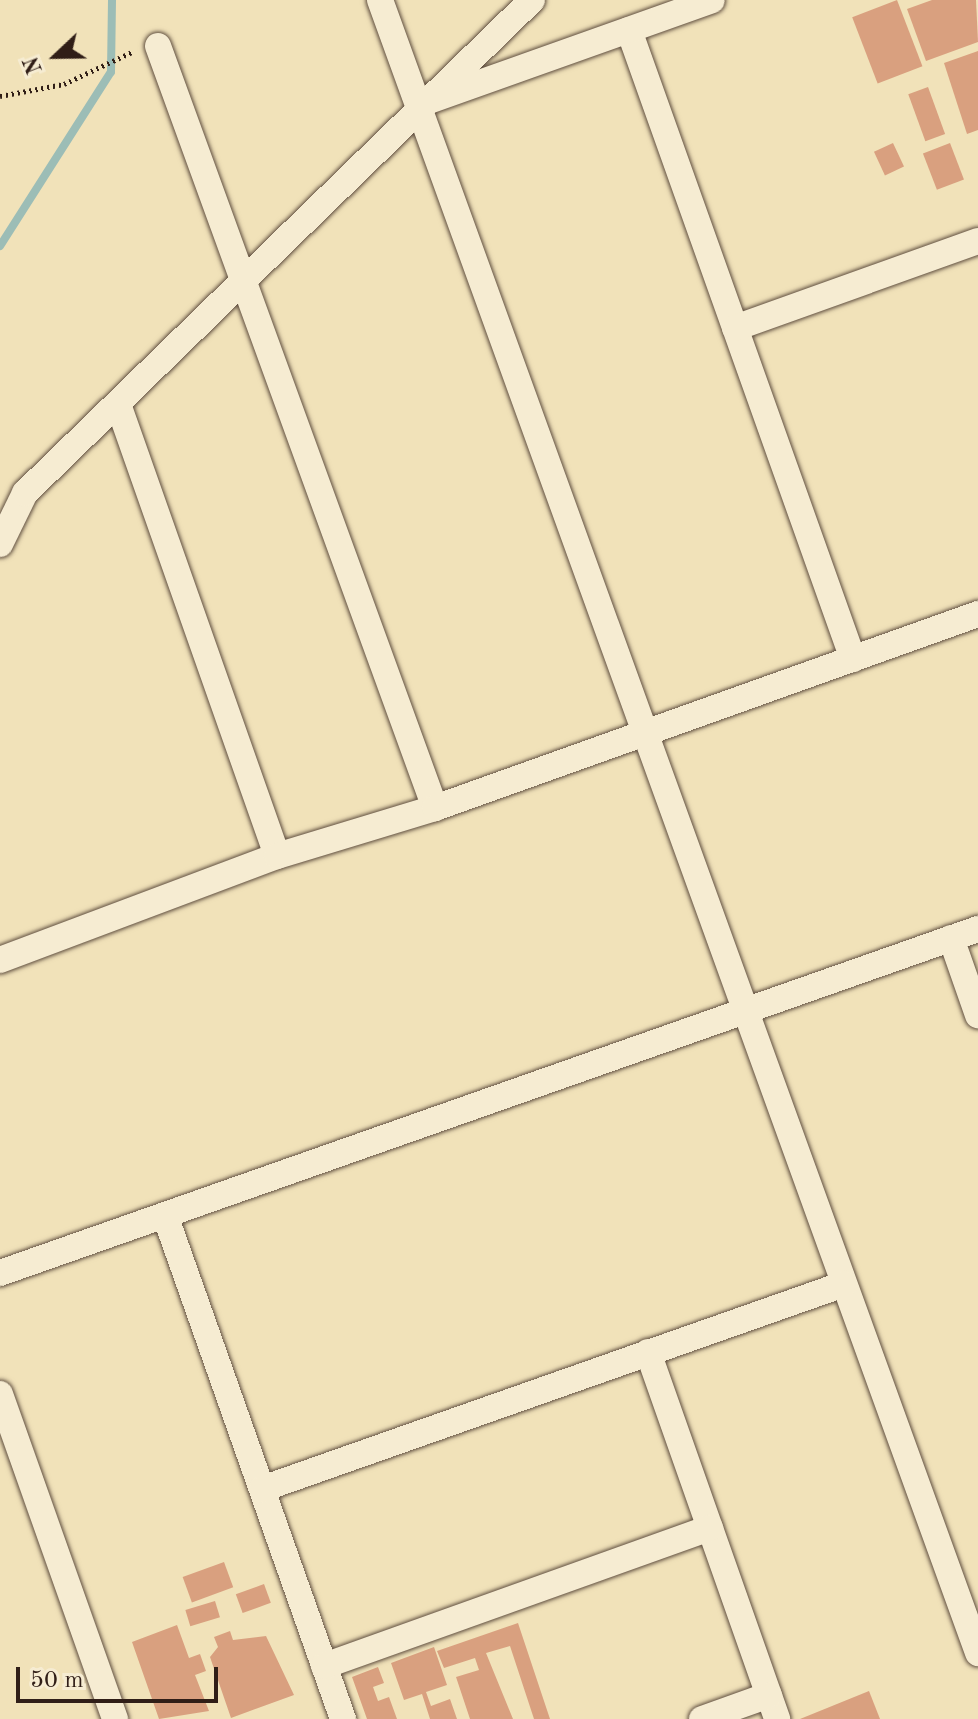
<!DOCTYPE html>
<style>
body{margin:0}
#map{position:relative;width:978px;height:1719px;overflow:hidden;background:#f1e2b9;font-family:"Old Standard TT",serif}
div>[style]{position:absolute}
[style*='--x']{left:calc(var(--x)*1px);top:calc(var(--y)*1px);width:calc(var(--w)*1px);rotate:calc(var(--a)*1deg)}
.stream>*{height:8px;margin:-4px;padding:0 4px;transform-origin:4px;border-radius:4px;background:#9cbdb6}
.building>*{inset:0;background:#d9a07f;transform-origin:0 0}
.path>*{height:5px;margin-top:-2.5px;transform-origin:0;background:repeating-linear-gradient(90deg,#301e17 0 2px,transparent 0 6px)}
.roads{filter:drop-shadow(0 0 2px #604f40) drop-shadow(0 0 2px #604f40)}
.minor>*{height:26px;margin:-13px;padding:0 13px;transform-origin:13px;border-radius:13px;background:#f6ecd2}
span{translate:-50% -50%;white-space:nowrap;text-align:center;line-height:1.15;-webkit-text-stroke:6px #f6ecd2;paint-order:stroke}
.north{position:absolute;left:16px;top:16px;width:80px;height:80px;-webkit-text-stroke:6px #f6ecd2;paint-order:stroke;rotate:248deg;font-size:22px;font-weight:700;line-height:32px;text-align:center;color:#301e17}
.north::after{content:'';display:block;margin:auto;width:28px;height:36px;background:#301e17;clip-path:polygon(50% 0,100% 100%,50% 72%,0 100%)}
.scale{position:absolute;left:16px;top:1667px;width:202px;height:36px;box-sizing:border-box;border:4px solid #301e17;border-top:0;padding-left:10px;font-size:24px;line-height:28px;white-space:nowrap;color:#301e17;-webkit-text-stroke:6px #f6ecd2;paint-order:stroke}
</style>
<div id="map">
<div class="stream">
<i style="--x:0;--y:246;--w:206;--a:-57.5"></i>
<i style="--x:111;--y:72;--w:72;--a:-89.2"></i>
</div>
<div class="building">
<i style="left:897px;top:0;width:71px;height:48px;rotate:69deg"></i>
<i style="clip-path:polygon(932px 0,976px 0,978px 42px,926px 61px,907px 9px)"></i>
<i style="clip-path:polygon(978px 51px,978px 130px,967px 134px,944px 63px)"></i>
<i style="left:928px;top:87px;width:50px;height:21px;rotate:70deg"></i>
<i style="left:893px;top:143px;width:26px;height:21px;rotate:65deg"></i>
<i style="left:950px;top:143px;width:39px;height:29px;rotate:69deg"></i>
<i style="left:224px;top:1562px;width:27px;height:44px;rotate:70deg"></i>
<i style="left:264px;top:1584px;width:20px;height:30px;rotate:70deg"></i>
<i style="left:215px;top:1601px;width:17px;height:31px;rotate:73deg"></i>
<i style="clip-path:polygon(518px 1623px,550px 1719px,534px 1719px,510px 1646px,486px 1653px,513px 1719px,470px 1719px,456px 1677px,479px 1670px,475px 1658px,444px 1668px,437px 1651px)"></i>
<i style="clip-path:polygon(177px 1625px,189px 1658px,200px 1654px,206px 1671px,195px 1675px,209px 1711px,159px 1719px,132px 1642px)"></i>
<i style="clip-path:polygon(230px 1631px,233px 1640px,266px 1636px,294px 1695px,231px 1718px,210px 1657px,218px 1647px,214px 1637px)"></i>
<i style="clip-path:polygon(434px 1647px,447px 1685px,426px 1692px,431px 1706px,450px 1699px,457px 1719px,430px 1719px,422px 1694px,404px 1700px,391px 1663px)"></i>
<i style="clip-path:polygon(378px 1667px,384px 1683px,373px 1687px,378px 1701px,389px 1697px,397px 1719px,367px 1719px,352px 1677px)"></i>
<i style="clip-path:polygon(869px 1691px,880px 1719px,800px 1719px)"></i>
</div>
<div class="path">
<i style="--x:0;--y:96;--w:65;--a:-10.6"></i>
<i style="--x:64;--y:84;--w:77;--a:-25.2"></i>
</div>
<div class="roads">
<div class="minor">
<i style="--x:380;--y:0;--w:1758;--a:70.11"></i>
<i style="--x:629;--y:30;--w:668;--a:70.4"></i>
<i style="--x:158;--y:46;--w:811;--a:70.02"></i>
<i style="--x:429;--y:101;--w:300;--a:-19.6"></i>
<i style="--x:735;--y:328;--w:258;--a:-19.7"></i>
<i style="--x:118;--y:404;--w:479;--a:70.6"></i>
<i style="--x:0;--y:544;--w:57;--a:-63.9"></i>
<i style="--x:25;--y:493;--w:707;--a:-44.2"></i>
<i style="--x:951;--y:938;--w:82;--a:70.7"></i>
<i style="--x:0;--y:960;--w:296;--a:-20.6"></i>
<i style="--x:277;--y:856;--w:165;--a:-16.9"></i>
<i style="--x:435;--y:808;--w:577;--a:-19.66"></i>
<i style="--x:165;--y:1215;--w:535;--a:70.55"></i>
<i style="--x:0;--y:1273;--w:1037;--a:-19.38"></i>
<i style="--x:648;--y:1352;--w:389;--a:70.6"></i>
<i style="--x:0;--y:1394;--w:345;--a:70.5"></i>
<i style="--x:262;--y:1489;--w:617;--a:-19.4"></i>
<i style="--x:324;--y:1666;--w:410;--a:-19.7"></i>
<i style="--x:702;--y:1719;--w:71;--a:-19.7"></i>
</div>
</div>
<div class="north">N</div>
<div class="scale">50 m</div>
</div>
